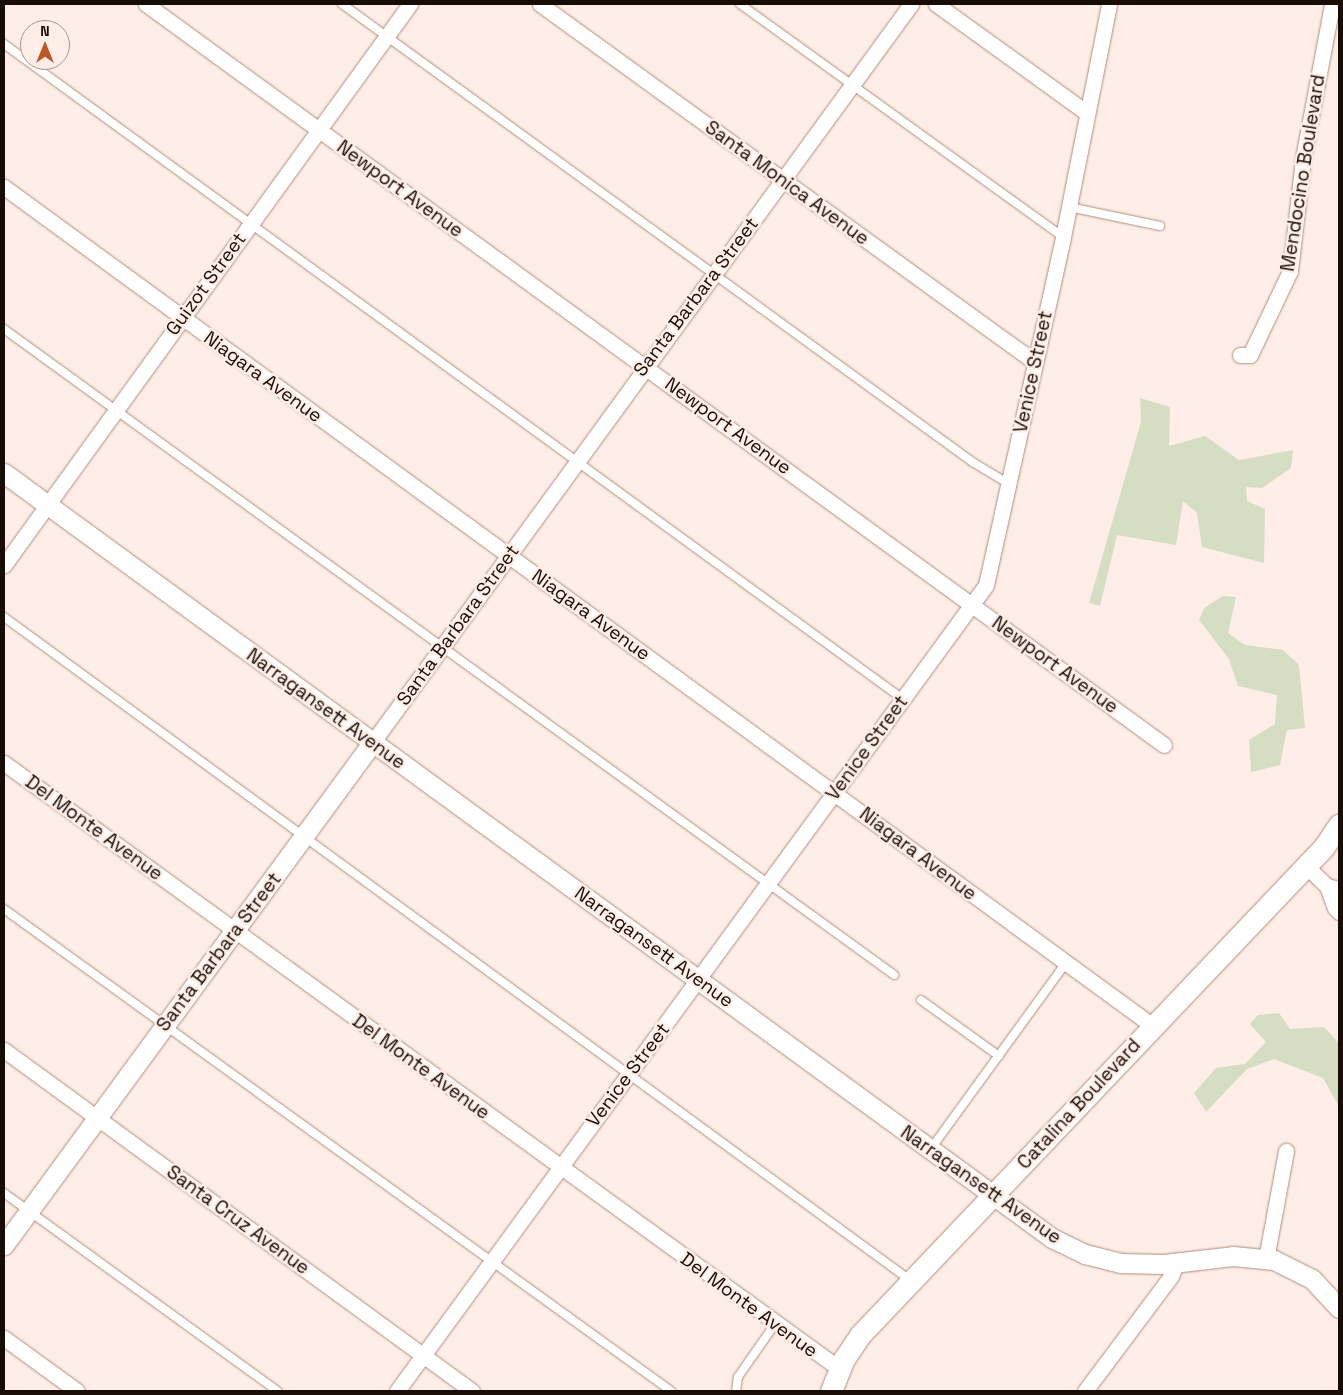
<!DOCTYPE html>
<style>
body{margin:0}
#map{position:relative;width:1343px;height:1395px;overflow:hidden;background:#feeee7;font-family:"Space Grotesk",sans-serif}
div>[style]{position:absolute}
[style*='--x']{left:calc(var(--x)*1px);top:calc(var(--y)*1px);width:calc(var(--w)*1px);rotate:calc(var(--a)*1deg)}
.green>*{inset:0;background:#d5ddc2}
.roads{filter:drop-shadow(0 0 1px #b08d7e) drop-shadow(0 0 1px #b08d7e)}
.service>*{height:8px;margin:-4px;padding:0 4px;transform-origin:4px;border-radius:4px;background:#fff}
.minor>*{height:15px;margin:-7.5px;padding:0 7.5px;transform-origin:7.5px;border-radius:7.5px;background:#fff}
.tertiary>*{height:19px;margin:-9.5px;padding:0 9.5px;transform-origin:9.5px;border-radius:9.5px;background:#fff}
.secondary>*{height:21px;margin:-10.5px;padding:0 10.5px;transform-origin:10.5px;border-radius:10.5px;background:#fff}
span{translate:-50% -50%;white-space:nowrap;text-align:center;line-height:1.15;-webkit-text-stroke:5px #feeee7;paint-order:stroke}
.street-label{font-size:19px;color:#180c07}
.frame{position:absolute;inset:0;border:5px solid #180c07;pointer-events:none}
.north{position:absolute;left:20px;top:20px;width:50px;height:50px;box-sizing:border-box;background:#feeee7;border:1px solid #a2948d;border-radius:50%;rotate:0deg;font-size:14px;font-weight:700;line-height:20px;text-align:center;color:#180c07}
.north::after{content:'';display:block;margin:auto;width:18px;height:22px;background:#bb5724;clip-path:polygon(50% 0,100% 100%,50% 72%,0 100%)}
</style>
<div id="map">
<div class="green">
<i style="clip-path:polygon(1140px 398px,1170px 407px,1169px 446px,1205px 436px,1239px 460px,1293px 450px,1291px 468px,1262px 488px,1246px 487px,1247px 501px,1265px 509px,1264px 563px,1202px 547px,1197px 513px,1183px 501px,1176px 545px,1117px 535px,1100px 606px,1089px 603px,1141px 422px)"></i>
<i style="clip-path:polygon(1223px 596px,1236px 597px,1228px 633px,1245px 645px,1283px 650px,1299px 665px,1305px 728px,1287px 730px,1280px 765px,1251px 772px,1249px 740px,1275px 724px,1277px 695px,1238px 686px,1229px 659px,1199px 620px,1204px 608px)"></i>
<i style="clip-path:polygon(1279px 1013px,1290px 1029px,1324px 1027px,1339px 1043px,1339px 1107px,1323px 1078px,1274px 1059px,1247px 1069px,1206px 1112px,1194px 1093px,1216px 1068px,1245px 1064px,1266px 1042px,1250px 1024px,1258px 1015px)"></i>
</div>
<div class="roads">
<div class="service">
<i style="--x:342;--y:4;--w:781;--a:35.99"></i>
<i style="--x:974;--y:463;--w:41;--a:31"></i>
<i style="--x:740;--y:4;--w:398;--a:35.8"></i>
<i style="--x:4;--y:44;--w:1112;--a:36.08"></i>
<i style="--x:1069;--y:207;--w:93;--a:11.8"></i>
<i style="--x:4;--y:329;--w:1100;--a:35.97"></i>
<i style="--x:4;--y:617;--w:1123;--a:36.2"></i>
<i style="--x:4;--y:909;--w:823;--a:35.85"></i>
<i style="--x:921;--y:1000;--w:96;--a:35.7"></i>
<i style="--x:930;--y:1150;--w:230;--a:-54"></i>
<i style="--x:4;--y:1193;--w:338;--a:35.9"></i>
<i style="--x:736;--y:1391;--w:14;--a:-82"></i>
<i style="--x:738;--y:1377;--w:65;--a:-55.1"></i>
</div>
<div class="minor">
<i style="--x:146;--y:4;--w:1259;--a:36.05"></i>
<i style="--x:540;--y:4;--w:611;--a:35.88"></i>
<i style="--x:936;--y:4;--w:186;--a:35.8"></i>
<i style="--x:4;--y:187;--w:1423;--a:36.14"></i>
<i style="--x:1240;--y:355;--w:10;--a:0"></i>
<i style="--x:1250;--y:355;--w:93;--a:-64.5"></i>
<i style="--x:1290;--y:271;--w:114;--a:-83.4"></i>
<i style="--x:1303;--y:158;--w:157;--a:-79.3"></i>
<i style="--x:4;--y:565;--w:693;--a:-54.11"></i>
<i style="--x:372;--y:743;--w:915;--a:-53.89"></i>
<i style="--x:4;--y:763;--w:1033;--a:35.94"></i>
<i style="--x:1306;--y:866;--w:29;--a:44"></i>
<i style="--x:1327;--y:886;--w:12;--a:14"></i>
<i style="--x:1327;--y:886;--w:23;--a:70"></i>
<i style="--x:1335;--y:908;--w:6;--a:45"></i>
<i style="--x:4;--y:1050;--w:579;--a:36.08"></i>
<i style="--x:1266;--y:1259;--w:110;--a:-79.5"></i>
<i style="--x:4;--y:1338;--w:90;--a:36"></i>
<i style="--x:397;--y:1391;--w:998;--a:-53.84"></i>
<i style="--x:986;--y:585;--w:356;--a:-77.5"></i>
<i style="--x:1063;--y:237;--w:237;--a:-78.8"></i>
<i style="--x:1085;--y:1391;--w:144;--a:-53.2"></i>
<i style="--x:1171;--y:1276;--w:15;--a:-67"></i>
</div>
<div class="tertiary">
<i style="--x:4;--y:473;--w:1298;--a:36.13"></i>
<i style="--x:1052;--y:1238;--w:37;--a:26"></i>
<i style="--x:1085;--y:1254;--w:36;--a:14"></i>
<i style="--x:1120;--y:1263;--w:44;--a:1.3"></i>
<i style="--x:1164;--y:1264;--w:69;--a:-6.6"></i>
<i style="--x:1233;--y:1256;--w:41;--a:5.6"></i>
<i style="--x:1274;--y:1260;--w:42;--a:26.6"></i>
<i style="--x:1312;--y:1279;--w:40;--a:47"></i>
<i style="--x:4;--y:1245;--w:622;--a:-53.76"></i>
</div>
<div class="secondary">
<i style="--x:831;--y:1391;--w:35;--a:-68"></i>
<i style="--x:844;--y:1359;--w:30;--a:-56"></i>
<i style="--x:861;--y:1334;--w:672;--a:-46.45"></i>
<i style="--x:1324;--y:847;--w:27;--a:-56"></i>
</div>
</div>
<div class="street-label">
<span style="left:1303px;top:173px;rotate:-81deg">Mendocino Boulevard</span>
<span style="left:787px;top:183px;rotate:36deg">Santa Monica Avenue</span>
<span style="left:400px;top:189px;rotate:36deg">Newport Avenue</span>
<span style="left:206px;top:284px;rotate:-54deg">Guizot Street</span>
<span style="left:696px;top:297px;rotate:-53deg">Santa Barbara Street</span>
<span style="left:1033px;top:372px;rotate:-78deg">Venice Street</span>
<span style="left:263px;top:377px;rotate:36deg">Niagara Avenue</span>
<span style="left:728px;top:426px;rotate:36deg">Newport Avenue</span>
<span style="left:591px;top:615px;rotate:36deg">Niagara Avenue</span>
<span style="left:458px;top:625px;rotate:-54deg">Santa Barbara Street</span>
<span style="left:1055px;top:665px;rotate:36deg">Newport Avenue</span>
<span style="left:326px;top:709px;rotate:36deg">Narragansett Avenue</span>
<span style="left:867px;top:748px;rotate:-54deg">Venice Street</span>
<span style="left:94px;top:828px;rotate:36deg">Del Monte Avenue</span>
<span style="left:918px;top:854px;rotate:37deg">Niagara Avenue</span>
<span style="left:654px;top:947px;rotate:36deg">Narragansett Avenue</span>
<span style="left:219px;top:952px;rotate:-53deg">Santa Barbara Street</span>
<span style="left:421px;top:1067px;rotate:36deg">Del Monte Avenue</span>
<span style="left:628px;top:1075px;rotate:-53deg">Venice Street</span>
<span style="left:1079px;top:1104px;rotate:-47deg">Catalina Boulevard</span>
<span style="left:981px;top:1185px;rotate:35deg">Narragansett Avenue</span>
<span style="left:238px;top:1220px;rotate:36deg">Santa Cruz Avenue</span>
<span style="left:749px;top:1305px;rotate:36deg">Del Monte Avenue</span>
</div>
<div class="frame"></div>
<div class="north">N</div>
</div>
